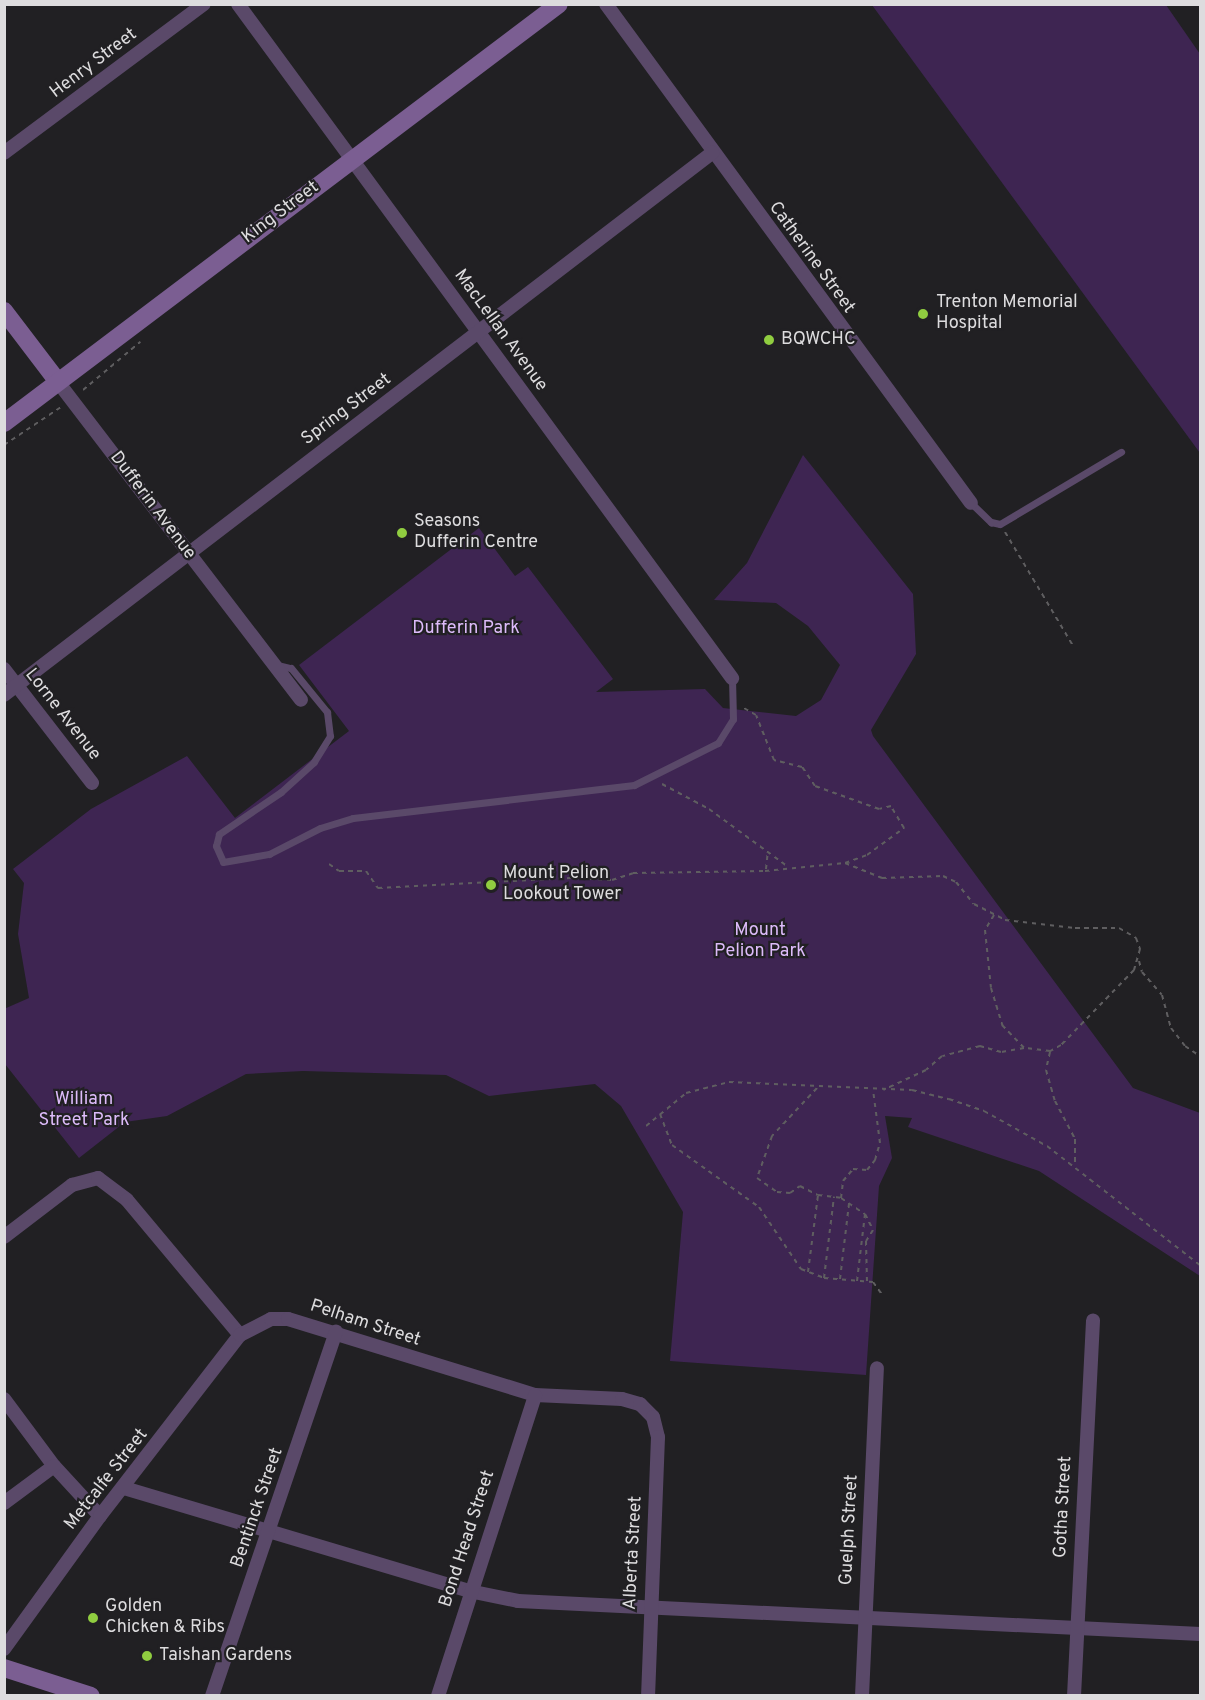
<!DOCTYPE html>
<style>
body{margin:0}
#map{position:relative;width:1205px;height:1700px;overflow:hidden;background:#212023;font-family:Overpass,sans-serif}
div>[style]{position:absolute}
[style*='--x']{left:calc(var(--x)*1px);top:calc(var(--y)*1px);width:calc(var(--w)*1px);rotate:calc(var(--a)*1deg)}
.green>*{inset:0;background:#3e2552}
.path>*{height:2px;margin-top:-1px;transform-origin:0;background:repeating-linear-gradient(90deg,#5f5e60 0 4.5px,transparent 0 9px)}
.lane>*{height:7px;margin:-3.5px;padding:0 3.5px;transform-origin:3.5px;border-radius:3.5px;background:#5a4969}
.street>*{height:14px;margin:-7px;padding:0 7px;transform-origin:7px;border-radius:7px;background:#5a4969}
.secondary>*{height:18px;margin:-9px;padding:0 9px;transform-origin:9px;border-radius:9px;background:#7b5e92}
.dots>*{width:16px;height:16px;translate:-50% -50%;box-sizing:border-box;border:3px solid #212023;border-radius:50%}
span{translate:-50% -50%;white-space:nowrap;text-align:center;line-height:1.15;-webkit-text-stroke:4.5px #212023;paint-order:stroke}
.street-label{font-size:18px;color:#dddcde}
.poi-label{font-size:18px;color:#dddcde}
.left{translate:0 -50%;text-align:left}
.park-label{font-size:18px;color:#ddbbfa}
.frame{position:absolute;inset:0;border:6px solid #dddcde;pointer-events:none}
</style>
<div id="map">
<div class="green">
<i style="clip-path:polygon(872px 5px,1166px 5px,1200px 54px,1200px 453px)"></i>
<i style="clip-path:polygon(803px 455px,913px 594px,916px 654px,871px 730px,873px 736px,1133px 1088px,1200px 1113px,1200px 1276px,1039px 1171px,908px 1127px,912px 1118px,885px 1116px,892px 1158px,879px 1186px,866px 1375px,670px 1361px,683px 1212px,621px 1106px,595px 1084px,489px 1096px,446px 1075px,303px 1071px,246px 1074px,167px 1116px,125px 1122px,79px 1158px,5px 1064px,4px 1009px,29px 998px,18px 934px,24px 883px,13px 869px,91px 809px,187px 756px,235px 818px,349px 731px,299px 665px,479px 528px,515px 576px,528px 567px,613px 679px,596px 692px,705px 689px,723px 708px,796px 716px,821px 700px,840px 665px,808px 626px,776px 603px,714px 600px,747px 563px)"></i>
</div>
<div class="path">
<i style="--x:83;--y:390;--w:75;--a:-40.1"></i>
<i style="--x:4;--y:445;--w:69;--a:-33.7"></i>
<i style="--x:1005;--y:532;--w:131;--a:59.1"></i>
<i style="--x:662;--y:784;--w:53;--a:28"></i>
<i style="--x:709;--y:809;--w:97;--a:36.2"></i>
<i style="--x:845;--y:863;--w:40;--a:22"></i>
<i style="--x:882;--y:878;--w:61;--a:-1.9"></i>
<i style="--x:943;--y:876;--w:14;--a:25"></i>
<i style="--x:956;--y:882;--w:28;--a:51"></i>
<i style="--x:974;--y:904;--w:35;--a:27"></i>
<i style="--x:1005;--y:920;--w:70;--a:6.5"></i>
<i style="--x:1075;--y:928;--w:44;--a:0"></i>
<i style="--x:1119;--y:928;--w:20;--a:30"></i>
<i style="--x:1136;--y:938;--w:12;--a:70"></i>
<i style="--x:1140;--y:949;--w:22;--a:106"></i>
<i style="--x:1134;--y:970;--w:105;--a:134.2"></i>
<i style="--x:1061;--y:1045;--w:13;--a:151"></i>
<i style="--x:1050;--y:1051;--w:26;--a:-173"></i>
<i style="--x:1024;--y:1048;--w:23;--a:170"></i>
<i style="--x:1001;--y:1052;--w:22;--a:-164"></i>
<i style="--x:980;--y:1046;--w:39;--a:165"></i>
<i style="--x:942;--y:1056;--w:21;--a:139"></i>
<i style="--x:926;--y:1070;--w:47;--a:155.1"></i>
<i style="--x:329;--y:864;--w:12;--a:35"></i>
<i style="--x:339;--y:871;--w:27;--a:0"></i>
<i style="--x:366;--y:871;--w:21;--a:55"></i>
<i style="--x:378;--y:888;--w:193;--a:-3"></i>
<i style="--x:571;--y:878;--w:41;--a:2.8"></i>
<i style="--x:612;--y:880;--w:22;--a:-18"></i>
<i style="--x:633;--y:873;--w:132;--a:-0.9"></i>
<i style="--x:765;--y:871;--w:80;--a:-5.7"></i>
<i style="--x:845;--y:863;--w:23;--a:-20"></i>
<i style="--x:867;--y:855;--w:46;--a:-36.1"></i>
<i style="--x:904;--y:828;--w:26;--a:-121"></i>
<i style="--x:891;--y:806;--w:12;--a:166"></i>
<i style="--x:879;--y:809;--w:68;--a:-160.2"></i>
<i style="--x:815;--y:786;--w:23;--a:-124"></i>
<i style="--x:802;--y:767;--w:29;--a:-166"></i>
<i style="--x:774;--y:760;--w:48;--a:-111.8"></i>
<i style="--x:756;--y:715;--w:16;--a:-150"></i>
<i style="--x:766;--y:869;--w:18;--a:-84"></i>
<i style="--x:994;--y:915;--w:17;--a:121"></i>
<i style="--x:985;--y:930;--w:58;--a:84.1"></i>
<i style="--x:991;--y:988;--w:39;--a:73"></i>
<i style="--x:1002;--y:1025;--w:32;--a:46"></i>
<i style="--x:1139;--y:961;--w:11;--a:75"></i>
<i style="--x:1142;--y:972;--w:30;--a:49"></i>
<i style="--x:1162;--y:995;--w:34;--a:75"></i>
<i style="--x:1171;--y:1028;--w:23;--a:52"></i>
<i style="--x:1185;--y:1046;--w:18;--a:34"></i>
<i style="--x:1050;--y:1052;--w:18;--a:103"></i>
<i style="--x:1046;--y:1070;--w:32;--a:74"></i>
<i style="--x:1055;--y:1101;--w:43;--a:62.2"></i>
<i style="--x:1075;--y:1139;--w:27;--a:90"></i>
<i style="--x:817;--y:1088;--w:66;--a:133.2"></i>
<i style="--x:772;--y:1136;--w:45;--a:109.7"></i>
<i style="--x:757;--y:1178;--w:24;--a:35"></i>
<i style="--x:777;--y:1192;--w:13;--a:4"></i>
<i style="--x:790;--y:1193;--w:12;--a:-35"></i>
<i style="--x:800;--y:1186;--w:20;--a:27"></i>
<i style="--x:818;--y:1195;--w:23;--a:7"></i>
<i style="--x:841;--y:1198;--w:29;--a:34"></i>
<i style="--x:865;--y:1214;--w:18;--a:63"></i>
<i style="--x:873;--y:1230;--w:13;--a:122"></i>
<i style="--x:866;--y:1241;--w:41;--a:88.6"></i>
<i style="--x:660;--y:1114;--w:33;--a:69"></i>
<i style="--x:672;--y:1145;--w:107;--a:35.5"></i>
<i style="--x:759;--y:1207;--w:75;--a:55.9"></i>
<i style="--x:801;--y:1269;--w:25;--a:21"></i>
<i style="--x:824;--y:1278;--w:49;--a:4.7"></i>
<i style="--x:873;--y:1282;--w:14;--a:54"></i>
<i style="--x:646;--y:1126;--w:52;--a:-39.5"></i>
<i style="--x:686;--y:1093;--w:44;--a:-14.3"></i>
<i style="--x:729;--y:1082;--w:183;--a:2.5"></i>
<i style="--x:912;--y:1090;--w:38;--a:14"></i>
<i style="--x:949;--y:1099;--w:37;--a:19"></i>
<i style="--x:984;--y:1111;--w:72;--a:29.1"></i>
<i style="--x:1047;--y:1146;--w:194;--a:37.9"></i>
<i style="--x:841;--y:1198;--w:17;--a:-83"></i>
<i style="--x:843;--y:1181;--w:16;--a:-50"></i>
<i style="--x:853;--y:1169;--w:14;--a:4"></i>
<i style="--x:867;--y:1170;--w:13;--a:-51"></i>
<i style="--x:875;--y:1160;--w:18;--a:-74"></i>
<i style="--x:880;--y:1143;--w:53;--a:-97.5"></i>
<i style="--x:808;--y:1272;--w:78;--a:-82.6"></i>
<i style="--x:824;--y:1278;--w:82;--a:-83"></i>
<i style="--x:840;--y:1279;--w:77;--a:-83.2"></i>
<i style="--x:857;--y:1281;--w:67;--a:-83.2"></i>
</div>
<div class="lane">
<i style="--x:971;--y:503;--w:28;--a:44"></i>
<i style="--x:991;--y:522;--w:9;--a:13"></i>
<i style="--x:1000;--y:524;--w:141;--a:-30.8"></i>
<i style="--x:273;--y:664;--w:18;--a:13"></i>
<i style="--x:291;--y:668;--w:57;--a:50.7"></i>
<i style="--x:327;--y:712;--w:24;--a:83"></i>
<i style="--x:330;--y:736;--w:31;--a:122"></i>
<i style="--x:314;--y:762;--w:45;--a:137.7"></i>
<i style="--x:281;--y:792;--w:75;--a:145.9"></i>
<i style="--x:219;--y:834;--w:12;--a:104"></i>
<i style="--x:216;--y:846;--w:17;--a:66"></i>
<i style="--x:223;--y:862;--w:47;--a:-9.9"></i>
<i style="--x:269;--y:854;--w:57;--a:-27"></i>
<i style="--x:320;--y:828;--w:34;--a:-17"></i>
<i style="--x:353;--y:818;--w:283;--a:-6.7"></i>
<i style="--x:634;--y:785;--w:94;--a:-26.6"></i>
<i style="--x:718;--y:743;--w:28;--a:-58"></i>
<i style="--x:733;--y:719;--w:41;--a:-91.4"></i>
</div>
<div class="street">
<i style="--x:238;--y:4;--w:836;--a:53.76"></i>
<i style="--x:606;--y:4;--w:618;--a:53.82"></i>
<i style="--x:4;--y:153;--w:249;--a:-36.7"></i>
<i style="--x:58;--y:382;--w:400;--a:52.6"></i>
<i style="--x:4;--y:669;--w:144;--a:52.3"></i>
<i style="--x:4;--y:695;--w:892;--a:-37.44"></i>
<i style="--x:4;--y:1237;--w:86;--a:-37.4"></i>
<i style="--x:72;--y:1185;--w:27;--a:-15"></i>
<i style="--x:98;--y:1178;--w:36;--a:37"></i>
<i style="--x:127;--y:1200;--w:176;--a:50.1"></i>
<i style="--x:4;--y:1399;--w:84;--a:53.3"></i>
<i style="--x:54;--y:1466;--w:68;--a:47.4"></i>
<i style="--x:124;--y:1488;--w:360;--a:16.6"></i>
<i style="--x:469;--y:1591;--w:50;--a:11.5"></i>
<i style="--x:518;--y:1601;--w:683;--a:2.77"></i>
<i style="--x:4;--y:1503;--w:62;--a:-36.5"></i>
<i style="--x:4;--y:1649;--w:164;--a:-54.2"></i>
<i style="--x:100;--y:1516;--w:229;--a:-52.3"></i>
<i style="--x:240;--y:1335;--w:35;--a:-27"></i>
<i style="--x:271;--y:1319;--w:17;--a:0"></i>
<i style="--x:288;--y:1319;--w:258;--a:17.1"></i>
<i style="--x:535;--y:1395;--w:87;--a:2.6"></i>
<i style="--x:622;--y:1399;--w:19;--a:16"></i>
<i style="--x:640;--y:1404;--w:18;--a:45"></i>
<i style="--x:653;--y:1417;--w:21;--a:76"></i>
<i style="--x:658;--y:1437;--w:259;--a:92.2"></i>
<i style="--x:212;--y:1696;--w:385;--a:-71.2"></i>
<i style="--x:438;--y:1696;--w:316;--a:-72.1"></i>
<i style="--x:862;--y:1696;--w:328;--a:-87.4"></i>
<i style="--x:1074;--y:1696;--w:376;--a:-87.1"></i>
</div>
<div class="secondary">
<i style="--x:4;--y:311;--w:89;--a:52.7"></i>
<i style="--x:4;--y:423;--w:695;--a:-37.05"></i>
<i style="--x:4;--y:1668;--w:91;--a:17.8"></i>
</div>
<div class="dots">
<i style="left:923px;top:314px;background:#90cd40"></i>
<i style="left:769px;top:340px;background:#90cd40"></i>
<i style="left:402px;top:533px;background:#90cd40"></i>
<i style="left:491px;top:885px;background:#90cd40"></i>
<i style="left:93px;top:1618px;background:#90cd40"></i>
<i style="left:147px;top:1656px;background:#90cd40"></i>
</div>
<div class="street-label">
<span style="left:94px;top:64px;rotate:-37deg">Henry Street</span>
<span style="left:281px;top:213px;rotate:-37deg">King Street</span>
<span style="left:811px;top:258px;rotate:54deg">Catherine Street</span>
<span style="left:500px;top:331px;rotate:54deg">MacLellan Avenue</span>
<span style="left:347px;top:410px;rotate:-37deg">Spring Street</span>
<span style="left:152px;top:506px;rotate:53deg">Dufferin Avenue</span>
<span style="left:62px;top:715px;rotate:52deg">Lorne Avenue</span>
<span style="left:365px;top:1324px;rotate:18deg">Pelham Street</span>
<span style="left:107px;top:1480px;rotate:-52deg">Metcalfe Street</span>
<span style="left:1064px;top:1507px;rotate:-87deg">Gotha Street</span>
<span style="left:258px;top:1508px;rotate:-71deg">Bentinck Street</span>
<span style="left:850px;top:1530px;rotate:-87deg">Guelph Street</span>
<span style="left:468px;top:1539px;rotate:-72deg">Bond Head Street</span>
<span style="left:634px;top:1553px;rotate:-87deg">Alberta Street</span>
</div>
<div class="poi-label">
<span class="left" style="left:936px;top:314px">Trenton Memorial<br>Hospital</span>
<span class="left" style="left:781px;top:340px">BQWCHC</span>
<span class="left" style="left:414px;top:533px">Seasons<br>Dufferin Centre</span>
<span class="left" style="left:503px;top:885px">Mount Pelion<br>Lookout Tower</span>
<span class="left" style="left:105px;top:1618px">Golden<br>Chicken &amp; Ribs</span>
<span class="left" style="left:159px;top:1656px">Taishan Gardens</span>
</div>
<div class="park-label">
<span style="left:466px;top:629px">Dufferin Park</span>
<span style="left:760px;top:942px">Mount<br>Pelion Park</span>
<span style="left:84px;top:1111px">William<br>Street Park</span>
</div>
<div class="frame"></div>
</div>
